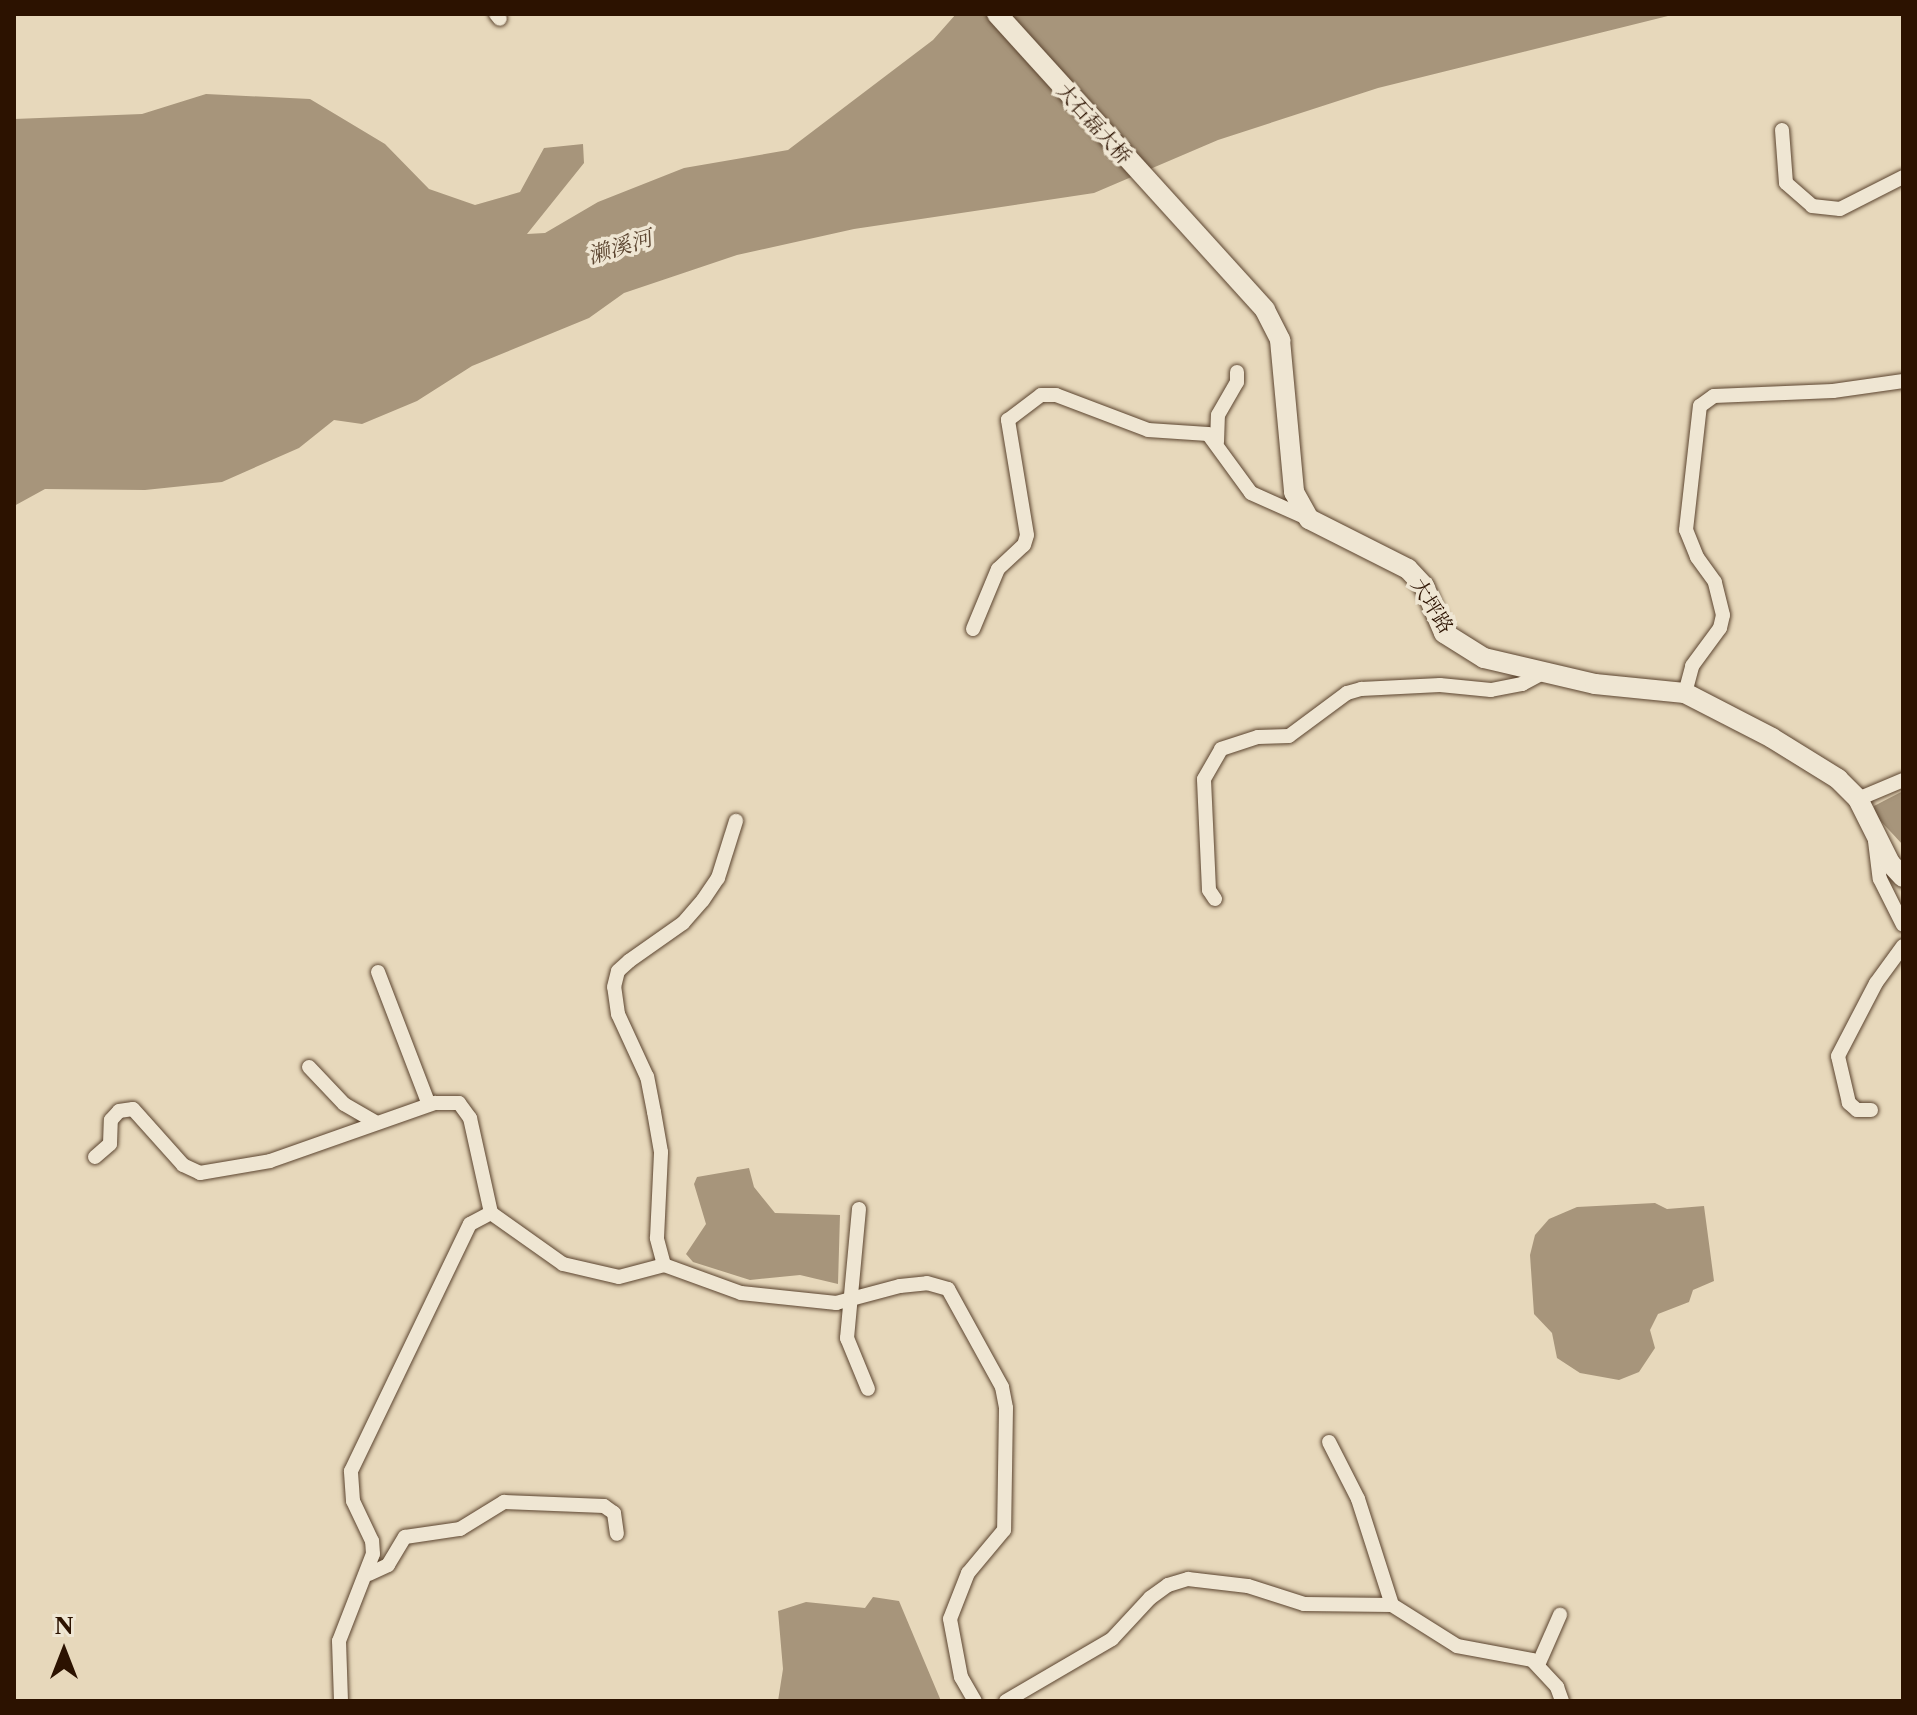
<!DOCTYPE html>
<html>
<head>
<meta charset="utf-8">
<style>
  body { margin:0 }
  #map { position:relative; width:1917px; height:1715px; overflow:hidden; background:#e7d8bb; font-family:"Libre Caslon Text","Noto Serif SC",serif }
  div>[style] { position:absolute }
  .water>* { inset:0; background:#a7957b }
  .roads { filter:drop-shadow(0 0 2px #5b442f) drop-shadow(0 0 2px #5b442f) }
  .street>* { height:14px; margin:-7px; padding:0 7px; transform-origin:7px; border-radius:7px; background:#efe6d3 }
  .secondary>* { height:20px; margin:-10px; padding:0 10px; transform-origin:10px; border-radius:10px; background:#efe6d3 }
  span { translate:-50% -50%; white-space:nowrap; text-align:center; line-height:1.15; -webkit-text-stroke:7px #efe6d3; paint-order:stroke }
  .street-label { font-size:20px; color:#2c1200 }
  .water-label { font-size:22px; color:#5d4631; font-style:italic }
  .frame { position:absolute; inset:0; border:16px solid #2c1200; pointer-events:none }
  .north { position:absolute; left:24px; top:1611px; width:80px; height:80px; -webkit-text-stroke:6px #efe6d3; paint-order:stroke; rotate:0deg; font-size:22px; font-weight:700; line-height:32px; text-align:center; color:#2c1200 }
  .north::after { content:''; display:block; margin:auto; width:28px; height:36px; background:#2c1200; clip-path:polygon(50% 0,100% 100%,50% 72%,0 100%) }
</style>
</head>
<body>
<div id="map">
  <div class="water">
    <div style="clip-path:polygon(956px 14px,1676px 14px,1378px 88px,1218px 140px,1094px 193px,854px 229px,737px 255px,624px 293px,589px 318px,472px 366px,417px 401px,362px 424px,334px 420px,299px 448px,222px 482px,145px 490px,45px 489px,14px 506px,14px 119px,142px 114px,206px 94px,310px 99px,385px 144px,429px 189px,475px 205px,520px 192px,544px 148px,583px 144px,584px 163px,527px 234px,545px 233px,598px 202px,684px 168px,788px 150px,933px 40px)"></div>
    <div style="clip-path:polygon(1903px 791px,1903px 845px,1875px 815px,1874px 806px)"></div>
    <div style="clip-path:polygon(749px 1168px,754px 1187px,775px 1213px,840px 1215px,838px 1284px,800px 1275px,750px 1280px,693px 1262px,686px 1254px,706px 1224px,694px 1184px,697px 1177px)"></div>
    <div style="clip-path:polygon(1655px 1203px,1667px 1209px,1704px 1206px,1714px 1281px,1693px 1290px,1689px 1302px,1658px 1314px,1650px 1330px,1655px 1348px,1639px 1372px,1619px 1380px,1580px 1373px,1557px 1358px,1552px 1333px,1534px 1314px,1530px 1255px,1535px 1235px,1549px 1219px,1577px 1207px)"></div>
    <div style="clip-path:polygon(873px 1597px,899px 1601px,941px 1701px,778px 1701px,783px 1669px,778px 1611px,806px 1602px,865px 1608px)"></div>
  </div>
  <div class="roads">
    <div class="street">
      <div style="left:496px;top:14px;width:6px;rotate:51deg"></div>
      <div style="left:1782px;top:130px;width:53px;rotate:85.7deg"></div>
      <div style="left:1786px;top:183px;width:35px;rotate:41deg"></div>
      <div style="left:1812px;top:206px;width:28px;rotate:6deg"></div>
      <div style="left:1840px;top:209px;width:71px;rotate:-26.9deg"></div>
      <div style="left:1217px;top:442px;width:27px;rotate:-88deg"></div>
      <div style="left:1218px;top:415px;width:38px;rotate:-60deg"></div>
      <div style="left:1237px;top:382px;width:10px;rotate:-90deg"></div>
      <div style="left:973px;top:629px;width:65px;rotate:-67.4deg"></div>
      <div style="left:998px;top:569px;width:35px;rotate:-43deg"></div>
      <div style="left:1024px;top:545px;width:10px;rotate:-73deg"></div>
      <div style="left:1027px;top:535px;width:117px;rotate:-99.4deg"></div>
      <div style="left:1008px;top:420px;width:41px;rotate:-37.1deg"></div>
      <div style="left:1041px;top:395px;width:15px"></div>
      <div style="left:1056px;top:395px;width:98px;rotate:20.8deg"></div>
      <div style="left:1148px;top:430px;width:60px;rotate:3.8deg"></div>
      <div style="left:1208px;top:434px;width:73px;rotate:53.9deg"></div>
      <div style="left:1251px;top:493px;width:64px;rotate:24.1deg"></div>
      <div style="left:1685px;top:693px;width:28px;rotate:-75deg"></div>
      <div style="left:1692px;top:666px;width:47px;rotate:-53.6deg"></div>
      <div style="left:1720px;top:628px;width:13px;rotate:-77deg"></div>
      <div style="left:1723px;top:615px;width:34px;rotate:-104deg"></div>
      <div style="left:1715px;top:582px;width:31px;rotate:-126deg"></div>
      <div style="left:1697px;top:557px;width:29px;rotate:-112deg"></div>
      <div style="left:1686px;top:530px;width:125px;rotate:-83.6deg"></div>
      <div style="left:1700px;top:406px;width:17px;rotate:-36deg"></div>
      <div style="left:1714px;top:396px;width:119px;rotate:-2.4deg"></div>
      <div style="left:1833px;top:391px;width:71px;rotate:-8.1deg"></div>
      <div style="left:1858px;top:799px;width:49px;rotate:-22.9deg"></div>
      <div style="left:1875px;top:841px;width:38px;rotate:83deg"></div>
      <div style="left:1880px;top:879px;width:51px;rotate:63.4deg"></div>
      <div style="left:1215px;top:899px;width:11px;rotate:-124deg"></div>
      <div style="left:1209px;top:890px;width:111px;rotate:-92.6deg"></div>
      <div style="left:1204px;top:779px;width:34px;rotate:-60deg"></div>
      <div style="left:1221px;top:749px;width:39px;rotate:-18deg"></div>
      <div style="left:1258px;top:737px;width:31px;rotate:-2deg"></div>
      <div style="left:1289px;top:736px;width:72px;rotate:-36.6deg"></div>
      <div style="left:1347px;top:693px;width:15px;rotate:-16deg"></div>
      <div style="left:1361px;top:689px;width:79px;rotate:-2.9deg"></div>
      <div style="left:1440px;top:685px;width:51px;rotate:5.6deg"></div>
      <div style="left:1491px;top:690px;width:32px;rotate:-11deg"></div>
      <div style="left:1522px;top:684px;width:27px;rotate:-28deg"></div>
      <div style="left:378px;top:972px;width:142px;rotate:69deg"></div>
      <div style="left:309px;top:1067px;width:51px;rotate:46.6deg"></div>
      <div style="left:344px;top:1104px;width:36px;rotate:30deg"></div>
      <div style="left:1871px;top:1110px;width:14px;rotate:180deg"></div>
      <div style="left:1857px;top:1110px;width:11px;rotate:-139deg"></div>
      <div style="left:1849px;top:1103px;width:48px;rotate:-103.2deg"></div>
      <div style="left:1838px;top:1056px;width:82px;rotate:-62.5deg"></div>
      <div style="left:1876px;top:983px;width:46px;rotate:-53.9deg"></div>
      <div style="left:95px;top:1157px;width:20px;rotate:-41deg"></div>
      <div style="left:110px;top:1144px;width:24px;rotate:-88deg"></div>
      <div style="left:111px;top:1120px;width:12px;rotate:-48deg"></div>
      <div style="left:119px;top:1111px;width:14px;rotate:-8deg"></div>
      <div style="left:133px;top:1109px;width:75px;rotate:48.2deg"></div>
      <div style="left:183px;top:1165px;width:19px;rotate:25deg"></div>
      <div style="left:200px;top:1173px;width:71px;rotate:-9.7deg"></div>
      <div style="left:270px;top:1161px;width:175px;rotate:-19.4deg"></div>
      <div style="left:435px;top:1103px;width:24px"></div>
      <div style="left:459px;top:1103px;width:19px;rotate:54deg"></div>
      <div style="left:470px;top:1118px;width:97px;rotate:77.5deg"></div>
      <div style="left:491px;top:1213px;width:88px;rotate:35.3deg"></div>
      <div style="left:563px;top:1264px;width:57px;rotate:13.1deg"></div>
      <div style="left:619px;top:1277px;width:47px;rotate:-14.9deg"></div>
      <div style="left:664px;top:1265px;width:82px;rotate:20deg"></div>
      <div style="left:741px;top:1293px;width:96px;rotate:6deg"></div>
      <div style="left:836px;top:1303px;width:66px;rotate:-14.9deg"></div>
      <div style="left:900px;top:1286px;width:27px;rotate:-6deg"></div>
      <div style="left:927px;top:1283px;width:22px;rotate:16deg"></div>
      <div style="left:948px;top:1289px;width:112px;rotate:61.1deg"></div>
      <div style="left:1002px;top:1387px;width:21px;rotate:79deg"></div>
      <div style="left:1006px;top:1408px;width:122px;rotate:90.9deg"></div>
      <div style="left:1004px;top:1530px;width:56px;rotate:129.9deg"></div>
      <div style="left:968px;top:1573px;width:49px;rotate:111.4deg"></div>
      <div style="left:950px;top:1619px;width:59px;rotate:79.3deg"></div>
      <div style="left:961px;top:1677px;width:28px;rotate:60deg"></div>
      <div style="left:859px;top:1209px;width:130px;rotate:95.3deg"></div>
      <div style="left:847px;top:1338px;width:55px;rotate:67.6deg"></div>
      <div style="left:664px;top:1265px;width:28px;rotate:-105deg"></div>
      <div style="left:657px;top:1238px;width:86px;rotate:-87.3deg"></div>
      <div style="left:661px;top:1152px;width:41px;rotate:-99.9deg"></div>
      <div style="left:654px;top:1112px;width:36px;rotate:-101deg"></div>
      <div style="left:647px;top:1077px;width:69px;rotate:-114.7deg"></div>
      <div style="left:618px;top:1014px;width:27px;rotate:-98deg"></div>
      <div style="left:614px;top:987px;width:16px;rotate:-76deg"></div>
      <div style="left:618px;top:971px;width:15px;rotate:-42deg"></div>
      <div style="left:629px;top:961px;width:66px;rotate:-35.1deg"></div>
      <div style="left:683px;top:923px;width:30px;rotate:-49deg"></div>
      <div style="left:703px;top:900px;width:27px;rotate:-56deg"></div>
      <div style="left:718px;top:878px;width:60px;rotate:-72.5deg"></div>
      <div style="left:1329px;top:1442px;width:64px;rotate:63deg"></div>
      <div style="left:1358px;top:1499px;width:111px;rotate:72.2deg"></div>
      <div style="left:369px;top:1574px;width:21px;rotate:-25deg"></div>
      <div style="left:388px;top:1565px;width:33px;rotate:-59deg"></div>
      <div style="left:405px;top:1537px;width:56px;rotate:-8.3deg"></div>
      <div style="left:460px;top:1529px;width:52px;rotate:-31.5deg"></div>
      <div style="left:504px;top:1502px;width:100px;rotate:2.3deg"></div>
      <div style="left:604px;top:1506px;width:12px;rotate:35deg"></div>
      <div style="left:614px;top:1513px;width:21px;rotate:82deg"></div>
      <div style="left:1538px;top:1665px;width:55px;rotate:-66.3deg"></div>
      <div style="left:341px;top:1701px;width:60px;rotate:-91.9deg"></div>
      <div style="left:339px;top:1641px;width:93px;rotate:-68.7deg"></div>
      <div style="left:373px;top:1554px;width:13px;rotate:-94deg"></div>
      <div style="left:372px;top:1541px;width:44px;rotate:-115.4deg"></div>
      <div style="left:353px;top:1501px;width:30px;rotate:-94deg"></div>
      <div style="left:351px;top:1471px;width:274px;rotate:-64.3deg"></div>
      <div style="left:470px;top:1224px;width:24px;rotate:-28deg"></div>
      <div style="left:1006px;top:1701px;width:123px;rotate:-30.3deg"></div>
      <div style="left:1112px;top:1639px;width:56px;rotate:-47.2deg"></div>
      <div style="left:1150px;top:1598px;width:22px;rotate:-36deg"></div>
      <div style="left:1168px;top:1585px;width:21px;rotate:-17deg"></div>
      <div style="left:1188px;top:1579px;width:60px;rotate:6.7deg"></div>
      <div style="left:1248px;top:1586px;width:59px;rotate:17.8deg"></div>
      <div style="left:1304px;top:1604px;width:88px;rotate:0.7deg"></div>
      <div style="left:1392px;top:1605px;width:77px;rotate:32.2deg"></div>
      <div style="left:1457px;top:1646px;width:76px;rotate:10.6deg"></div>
      <div style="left:1532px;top:1660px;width:37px;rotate:47deg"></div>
      <div style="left:1557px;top:1687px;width:15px;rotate:70deg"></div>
    </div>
    <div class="secondary">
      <div style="left:997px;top:14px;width:399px;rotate:47.8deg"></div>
      <div style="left:1265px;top:310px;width:34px;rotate:63deg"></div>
      <div style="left:1280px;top:340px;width:153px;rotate:84.7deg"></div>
      <div style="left:1294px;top:492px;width:31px;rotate:61deg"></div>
      <div style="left:1309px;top:519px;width:111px;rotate:26.8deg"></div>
      <div style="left:1408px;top:569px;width:23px;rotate:47deg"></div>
      <div style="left:1424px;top:586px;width:51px;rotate:66.9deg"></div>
      <div style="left:1444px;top:633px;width:47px;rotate:32deg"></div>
      <div style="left:1484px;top:658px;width:114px;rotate:13.2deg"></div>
      <div style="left:1595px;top:684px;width:90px;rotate:5.7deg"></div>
      <div style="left:1685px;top:693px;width:98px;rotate:27.3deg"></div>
      <div style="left:1772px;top:738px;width:78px;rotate:31.8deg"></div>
      <div style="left:1838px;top:779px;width:28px;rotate:45deg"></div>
      <div style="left:1858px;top:799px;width:72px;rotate:63.4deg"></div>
      <div style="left:1890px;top:863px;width:19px;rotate:47deg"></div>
    </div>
  </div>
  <div class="street-label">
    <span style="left:1094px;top:124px;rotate:48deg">大石磊大桥</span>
    <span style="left:1432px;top:606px;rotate:58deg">大坪路</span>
  </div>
  <div class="water-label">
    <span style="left:620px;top:247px;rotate:-17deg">濑溪河</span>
  </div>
  <div class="frame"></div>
  <div class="north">N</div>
</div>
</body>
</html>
